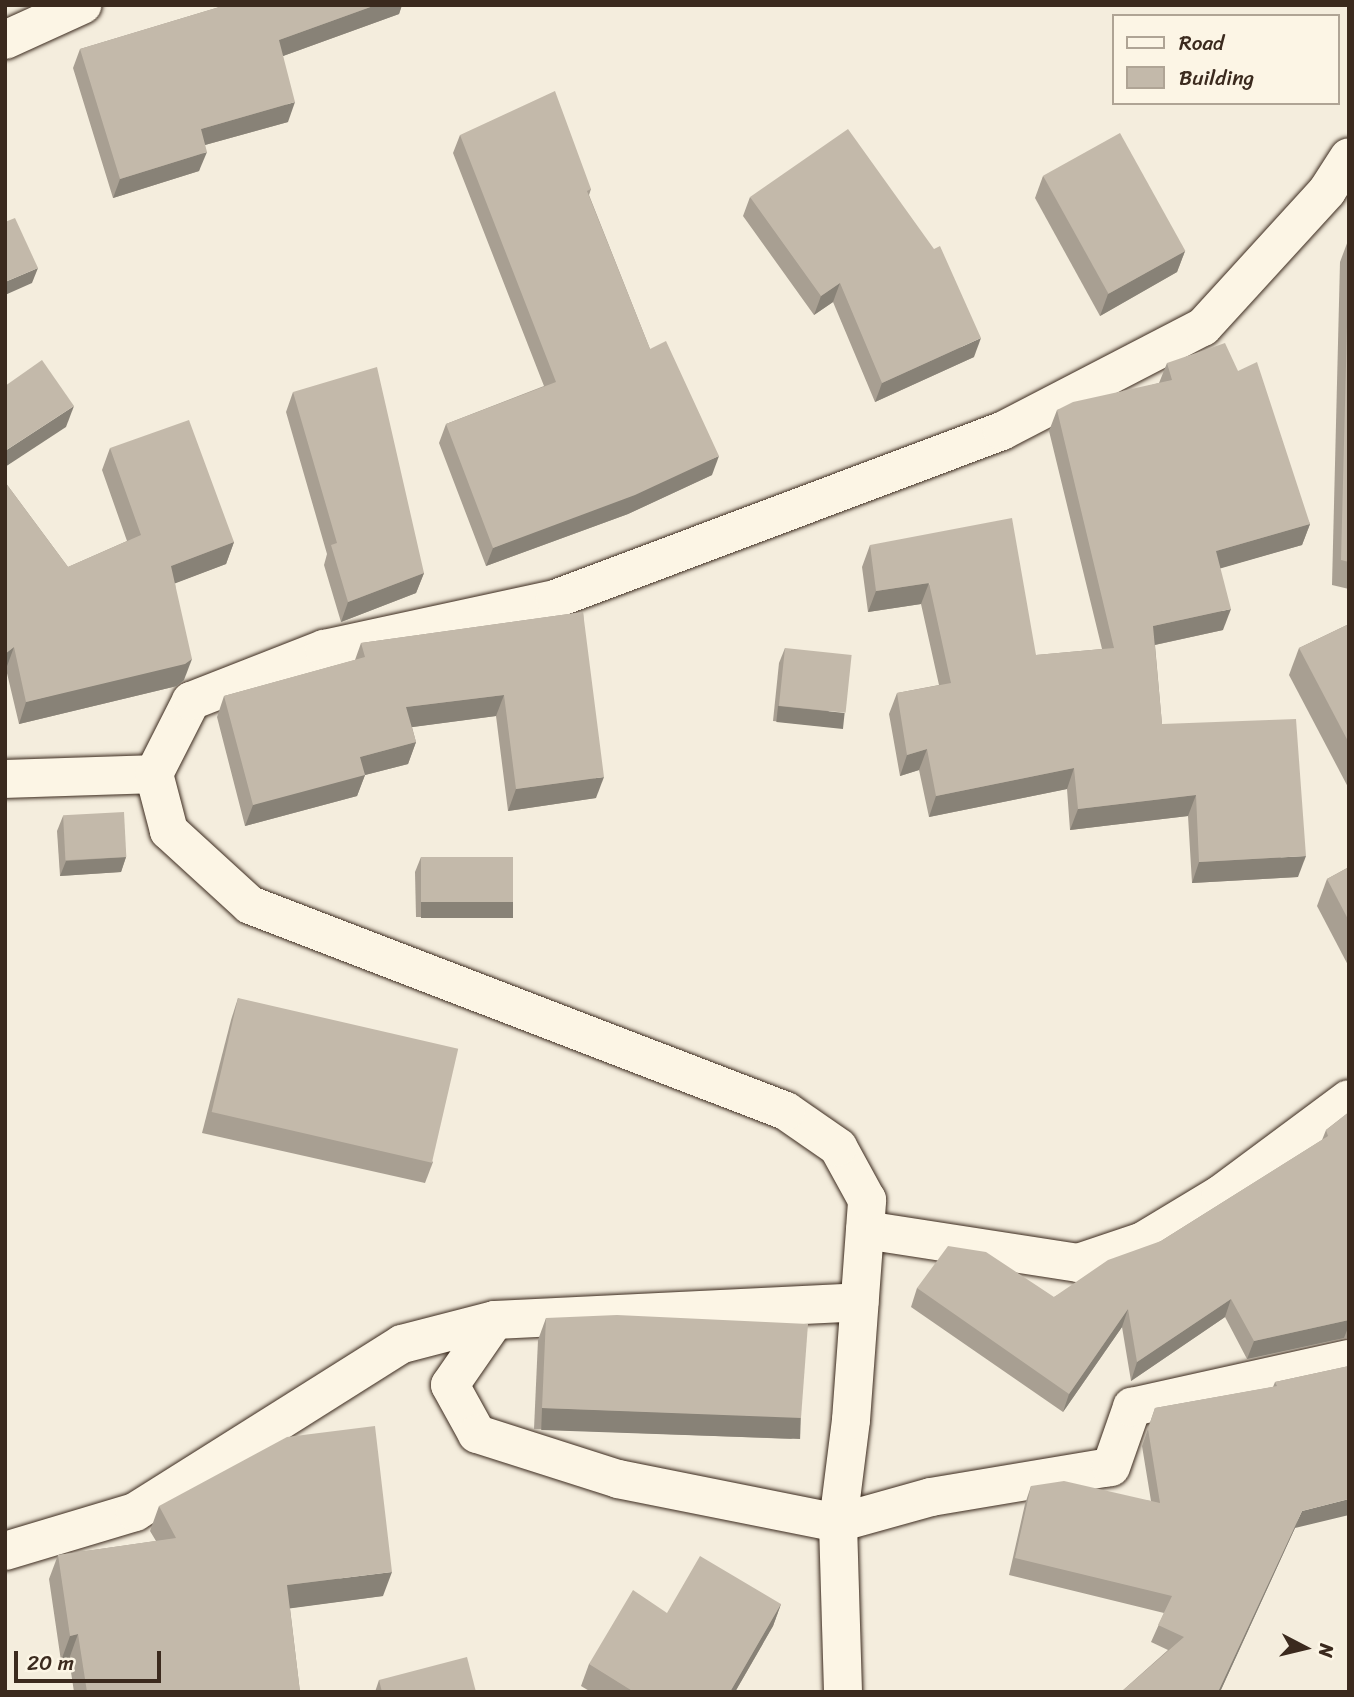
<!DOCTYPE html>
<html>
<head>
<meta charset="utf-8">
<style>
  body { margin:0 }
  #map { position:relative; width:1354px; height:1697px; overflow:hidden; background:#f4eddd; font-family:Sriracha,sans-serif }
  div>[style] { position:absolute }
  .roads { filter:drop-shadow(0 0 2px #3b2a1e) drop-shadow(0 0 2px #3b2a1e) }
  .minor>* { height:38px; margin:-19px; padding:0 19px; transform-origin:19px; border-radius:19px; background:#fcf5e5 }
  .tertiary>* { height:38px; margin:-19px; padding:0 19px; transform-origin:19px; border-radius:19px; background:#fcf5e5 }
  .wall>* { inset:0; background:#a89f92 }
  .shaded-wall>* { inset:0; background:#888277; transform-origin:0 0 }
  .building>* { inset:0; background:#c3b9aa; transform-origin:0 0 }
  span { translate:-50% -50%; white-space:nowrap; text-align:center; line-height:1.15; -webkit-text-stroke:6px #fcf5e5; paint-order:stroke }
  .frame { position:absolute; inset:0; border:7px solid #3b2a1e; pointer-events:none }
  .legend { position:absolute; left:1112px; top:14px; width:228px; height:91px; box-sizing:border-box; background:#fcf5e5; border:2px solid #afa495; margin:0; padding:9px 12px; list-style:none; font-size:21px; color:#3b2a1e }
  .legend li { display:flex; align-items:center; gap:14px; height:35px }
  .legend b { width:35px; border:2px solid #afa495 }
  .north { position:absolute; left:1270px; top:1613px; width:70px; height:70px; -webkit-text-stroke:5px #fcf5e5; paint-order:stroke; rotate:97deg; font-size:19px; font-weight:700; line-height:28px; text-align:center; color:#3b2a1e }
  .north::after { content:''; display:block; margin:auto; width:24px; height:32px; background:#3b2a1e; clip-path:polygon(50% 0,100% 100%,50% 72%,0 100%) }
  .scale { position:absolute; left:14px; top:1651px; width:147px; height:32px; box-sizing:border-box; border:4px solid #3b2a1e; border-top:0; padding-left:9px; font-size:21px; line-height:24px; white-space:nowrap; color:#3b2a1e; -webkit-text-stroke:5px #fcf5e5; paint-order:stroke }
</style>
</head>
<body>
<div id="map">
  <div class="roads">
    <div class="minor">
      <div style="left:5px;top:40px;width:85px;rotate:-24.4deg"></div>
      <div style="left:5px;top:779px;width:149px;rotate:-1.9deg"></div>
      <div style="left:865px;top:1230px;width:216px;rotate:8.8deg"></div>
      <div style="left:1078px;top:1263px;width:69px;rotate:-18.7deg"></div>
      <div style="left:1143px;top:1241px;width:91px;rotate:-31.1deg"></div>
      <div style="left:1221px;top:1194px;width:159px;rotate:-36.6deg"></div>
      <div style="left:495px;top:1320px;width:79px;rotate:124.7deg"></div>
      <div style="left:450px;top:1385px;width:56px;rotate:61.1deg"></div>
      <div style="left:477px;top:1434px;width:148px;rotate:17.7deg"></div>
      <div style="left:618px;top:1479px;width:224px;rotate:11.3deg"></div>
      <div style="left:838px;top:1523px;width:97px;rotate:-15.6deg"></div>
      <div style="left:931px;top:1497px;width:182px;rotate:-9.5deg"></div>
      <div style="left:1111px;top:1467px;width:64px;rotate:-70.7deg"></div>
      <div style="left:1132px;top:1407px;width:222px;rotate:-12.5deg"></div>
      <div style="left:5px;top:1551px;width:136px;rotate:-16.7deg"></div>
      <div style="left:135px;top:1512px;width:315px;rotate:-32.2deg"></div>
      <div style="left:402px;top:1344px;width:96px;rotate:-14.5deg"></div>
      <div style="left:495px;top:1320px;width:365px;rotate:-2.8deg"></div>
    </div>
    <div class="tertiary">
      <div style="left:843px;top:1692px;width:169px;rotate:-91.7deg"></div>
      <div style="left:838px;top:1523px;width:104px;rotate:-82.8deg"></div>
      <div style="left:851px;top:1420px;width:221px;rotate:-85.8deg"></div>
      <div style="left:867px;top:1200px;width:60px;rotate:-118.7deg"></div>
      <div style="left:838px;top:1147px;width:63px;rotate:-145.3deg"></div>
      <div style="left:786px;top:1111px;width:574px;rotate:-158.98deg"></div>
      <div style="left:250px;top:905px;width:110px;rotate:-137.6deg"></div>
      <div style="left:169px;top:831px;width:59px;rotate:-104.7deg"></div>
      <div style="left:154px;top:774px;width:82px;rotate:-63.1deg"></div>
      <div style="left:191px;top:701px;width:143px;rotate:-21.4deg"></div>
      <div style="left:324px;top:649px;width:236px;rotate:-12.2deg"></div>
      <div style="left:555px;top:599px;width:478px;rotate:-20.6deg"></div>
      <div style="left:1002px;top:431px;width:226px;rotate:-27.4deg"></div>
      <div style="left:1203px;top:327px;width:184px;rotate:-47.6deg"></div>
      <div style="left:1327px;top:191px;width:40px;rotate:-57.1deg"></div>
    </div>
  </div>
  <div class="wall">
    <div style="clip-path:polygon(226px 5px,402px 5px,399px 14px,283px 56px,288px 122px,205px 145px,199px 171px,113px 198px,73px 68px,80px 49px)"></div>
    <div style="clip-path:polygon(460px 135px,591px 189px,589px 195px,650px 349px,712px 475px,628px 514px,486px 566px,439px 443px,446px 424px,544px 386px,453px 153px)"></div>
    <div style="clip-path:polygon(1043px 176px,1185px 251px,1177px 272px,1100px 316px,1035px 198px)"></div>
    <div style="clip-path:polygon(750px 197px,974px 357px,875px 402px,833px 302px,814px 315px,743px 216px)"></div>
    <div style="clip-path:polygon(1349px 238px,1349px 589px,1332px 585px,1340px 262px)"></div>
    <div style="clip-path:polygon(1167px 363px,1238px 371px,1310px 524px,1302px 545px,1220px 568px,1223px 630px,1155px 645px,1162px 724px,1298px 877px,1192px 883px,1188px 816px,1070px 830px,1067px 789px,929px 817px,919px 770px,900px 776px,889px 714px,897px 693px,939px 685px,921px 604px,868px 612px,862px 567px,870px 545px,1036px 655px,1102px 649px,1049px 431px,1057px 410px,1159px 383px)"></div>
    <div style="clip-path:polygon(293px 392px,424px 573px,416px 593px,341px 622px,324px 565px,327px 554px,286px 412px)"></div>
    <div style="clip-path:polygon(110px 448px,234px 542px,226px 564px,175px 583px,184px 680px,177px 686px,19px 724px,6px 669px,5px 669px,5px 482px,68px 567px,127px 541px,102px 470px)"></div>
    <div style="clip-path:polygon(583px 612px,596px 798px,508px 811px,496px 716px,412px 727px,416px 742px,408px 764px,365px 775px,357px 796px,245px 826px,217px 717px,224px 696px,355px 660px,361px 643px)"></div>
    <div style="clip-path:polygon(1349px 624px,1349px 789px,1289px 675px,1299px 648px)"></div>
    <div style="clip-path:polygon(785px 648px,840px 728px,773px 721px,779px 663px)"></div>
    <div style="clip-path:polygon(63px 816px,126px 857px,121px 872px,60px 876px,57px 831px)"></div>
    <div style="clip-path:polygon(421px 857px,513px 902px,507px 917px,416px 917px,415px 872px)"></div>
    <div style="clip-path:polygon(1349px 867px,1349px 967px,1317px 906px,1327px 879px)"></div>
    <div style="clip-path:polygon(238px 998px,433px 1162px,425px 1183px,202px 1133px,231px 1020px)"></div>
    <div style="clip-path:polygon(1349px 1112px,1349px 1339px,1344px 1338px,1247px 1359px,1225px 1317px,1131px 1381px,1122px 1327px,1063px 1412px,911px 1307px,917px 1288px,1054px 1297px,1161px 1241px,1322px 1140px,1326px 1130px)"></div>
    <div style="clip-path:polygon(546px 1318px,793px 1439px,534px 1429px,538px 1340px)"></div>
    <div style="clip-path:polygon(1349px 1366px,1295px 1528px,1220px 1692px,1121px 1692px,1168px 1650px,1151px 1642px,1164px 1613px,1009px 1575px,1025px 1504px,1031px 1486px,1151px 1501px,1142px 1446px,1155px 1408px,1273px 1387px,1275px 1382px)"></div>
    <div style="clip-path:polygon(159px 1506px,383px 1596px,290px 1608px,300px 1692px,74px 1692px,69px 1659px,61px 1661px,49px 1579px,58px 1555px,156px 1541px,150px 1531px)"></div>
    <div style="clip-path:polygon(781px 1604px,773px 1626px,735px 1692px,591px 1692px,581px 1686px,589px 1664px,667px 1613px)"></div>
    <div style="clip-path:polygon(379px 1680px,476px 1692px,375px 1692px)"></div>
  </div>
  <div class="shaded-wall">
    <div style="clip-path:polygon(376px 5px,402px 5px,399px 14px,272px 60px,279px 40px)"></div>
    <div style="clip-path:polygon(295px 102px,288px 122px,194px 148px,201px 129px)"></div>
    <div style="clip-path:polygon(207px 152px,199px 171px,113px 198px,120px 179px)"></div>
    <div style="clip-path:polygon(1185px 251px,1177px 272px,1100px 316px,1108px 294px)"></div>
    <div style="clip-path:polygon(38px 268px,32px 283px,5px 295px,5px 282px)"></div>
    <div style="clip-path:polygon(840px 283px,833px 302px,814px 315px,821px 296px)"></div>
    <div style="clip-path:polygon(981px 338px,974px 357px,875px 402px,882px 383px)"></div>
    <div style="clip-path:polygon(74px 406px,66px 427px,5px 467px,5px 451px)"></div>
    <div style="clip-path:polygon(719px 456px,712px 475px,628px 514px,486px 566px,493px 548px)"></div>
    <div style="clip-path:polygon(1310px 524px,1302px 545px,1208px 572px,1216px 551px)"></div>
    <div style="clip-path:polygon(234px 542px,226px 564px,163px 588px,171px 566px)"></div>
    <div style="clip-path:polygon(424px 573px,416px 593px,341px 622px,348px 602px)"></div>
    <div style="clip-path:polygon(929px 583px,921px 604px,868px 612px,876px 591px)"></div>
    <div style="clip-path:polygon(1231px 609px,1223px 630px,1145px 647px,1153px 626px)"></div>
    <div style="clip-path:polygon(14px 647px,6px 669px,5px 669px,5px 654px)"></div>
    <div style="clip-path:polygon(192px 659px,184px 680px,177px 686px,19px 724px,26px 702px)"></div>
    <div style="clip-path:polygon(504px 695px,496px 716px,398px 729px,406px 707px)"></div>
    <div style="left:778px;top:706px;width:67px;height:16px;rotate:6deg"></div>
    <div style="clip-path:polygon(416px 742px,408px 764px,365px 775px,357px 796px,245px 826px,253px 805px,360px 757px)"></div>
    <div style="clip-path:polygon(927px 749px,919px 770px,900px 776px,907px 755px)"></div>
    <div style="clip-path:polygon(1074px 768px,1067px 789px,929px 817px,936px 796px)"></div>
    <div style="clip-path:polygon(604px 777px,596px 798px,508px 811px,516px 789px)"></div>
    <div style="clip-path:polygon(1196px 795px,1188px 816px,1070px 830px,1078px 809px)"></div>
    <div style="clip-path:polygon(1306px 856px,1298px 877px,1192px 883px,1199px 862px)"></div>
    <div style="clip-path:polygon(126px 857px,121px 872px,60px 876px,66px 861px)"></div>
    <div style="left:421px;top:902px;width:92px;height:16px"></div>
    <div style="clip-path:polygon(1231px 1299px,1225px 1317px,1131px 1381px,1137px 1362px)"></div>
    <div style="clip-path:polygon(1128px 1309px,1122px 1327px,1063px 1412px,1069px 1394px)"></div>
    <div style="clip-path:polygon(1349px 1320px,1349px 1325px,1344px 1338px,1247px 1359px,1254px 1341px)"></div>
    <div style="left:542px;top:1408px;width:259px;height:22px;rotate:2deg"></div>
    <div style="clip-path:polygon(1349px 1499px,1349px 1515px,1295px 1528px,1220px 1692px,1218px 1692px,1302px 1511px)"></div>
    <div style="clip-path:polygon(392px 1572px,383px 1596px,278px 1610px,287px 1585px)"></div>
    <div style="clip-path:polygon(781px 1604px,773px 1626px,735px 1692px,730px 1692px)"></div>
    <div style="clip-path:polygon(78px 1634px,69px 1659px,61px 1661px,70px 1636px)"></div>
  </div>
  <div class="building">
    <div style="clip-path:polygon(226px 5px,376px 5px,279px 40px,295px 102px,201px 129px,207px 152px,120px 179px,80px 49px)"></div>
    <div style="clip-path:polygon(555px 91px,591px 189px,587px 191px,650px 349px,666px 341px,719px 456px,635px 495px,493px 548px,446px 424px,556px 382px,460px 135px)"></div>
    <div style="clip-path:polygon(848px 129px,934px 249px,940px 246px,981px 338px,882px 383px,840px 283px,821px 296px,750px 197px)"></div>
    <div style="left:1120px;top:133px;width:135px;height:88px;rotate:61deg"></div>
    <div style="clip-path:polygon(15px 218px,38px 268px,5px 282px,5px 222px)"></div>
    <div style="clip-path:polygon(1349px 248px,1349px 562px,1341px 560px)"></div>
    <div style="clip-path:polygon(1225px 343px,1238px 371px,1257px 362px,1310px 524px,1216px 551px,1231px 609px,1153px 626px,1162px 724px,1296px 719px,1306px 856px,1199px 862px,1196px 795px,1078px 809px,1074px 768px,936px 796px,927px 749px,907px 755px,897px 693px,951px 683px,929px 583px,876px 591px,870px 545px,1012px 518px,1036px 655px,1114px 648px,1057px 410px,1073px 402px,1172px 380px,1167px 363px)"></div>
    <div style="clip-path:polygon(42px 360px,74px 406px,5px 451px,5px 386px)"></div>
    <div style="clip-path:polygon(377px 367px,424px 573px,348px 602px,331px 545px,337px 543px,293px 392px)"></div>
    <div style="clip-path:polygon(189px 420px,234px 542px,171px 566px,192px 659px,185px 664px,26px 702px,14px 647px,5px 654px,5px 482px,68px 567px,141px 535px,110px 448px)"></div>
    <div style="clip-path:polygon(583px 612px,604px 777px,516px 789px,504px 695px,406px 707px,416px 742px,360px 757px,365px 775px,253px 805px,224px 696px,365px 657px,361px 643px)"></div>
    <div style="clip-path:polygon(1349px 624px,1349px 743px,1299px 648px)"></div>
    <div style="left:785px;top:648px;width:67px;height:58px;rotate:6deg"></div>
    <div style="left:124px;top:812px;width:45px;height:61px;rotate:87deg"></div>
    <div style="left:421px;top:857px;width:92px;height:45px"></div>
    <div style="clip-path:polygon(1349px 867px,1349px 921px,1327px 879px)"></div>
    <div style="left:238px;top:998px;width:226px;height:117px;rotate:13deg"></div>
    <div style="clip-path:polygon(1349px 1112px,1349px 1320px,1254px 1341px,1231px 1299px,1137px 1362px,1128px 1309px,1069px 1394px,917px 1288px,948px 1246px,986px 1252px,1054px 1297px,1108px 1260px,1161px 1241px,1328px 1136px,1326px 1130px)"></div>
    <div style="clip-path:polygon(617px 1315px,808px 1324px,801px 1418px,542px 1408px,546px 1318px)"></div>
    <div style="clip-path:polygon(1349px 1366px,1349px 1499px,1302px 1511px,1218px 1692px,1121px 1692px,1184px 1637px,1158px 1625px,1172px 1596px,1015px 1558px,1031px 1486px,1064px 1481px,1160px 1503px,1148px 1429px,1155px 1408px,1277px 1386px,1275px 1382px)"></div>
    <div style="clip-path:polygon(375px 1426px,392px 1572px,287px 1585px,300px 1692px,87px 1692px,78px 1634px,70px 1636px,58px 1555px,176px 1538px,159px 1506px,287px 1437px)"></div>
    <div style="clip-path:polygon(700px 1556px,781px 1604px,730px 1692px,634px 1692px,589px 1664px,633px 1590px,667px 1613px)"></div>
    <div style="clip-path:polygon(467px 1657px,476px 1692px,382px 1692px,379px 1680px)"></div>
  </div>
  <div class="frame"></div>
  <ul class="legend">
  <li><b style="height:9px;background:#fcf5e5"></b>Road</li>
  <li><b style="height:19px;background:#c3b9aa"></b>Building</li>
  </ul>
  <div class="north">N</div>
  <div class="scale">20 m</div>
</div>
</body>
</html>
